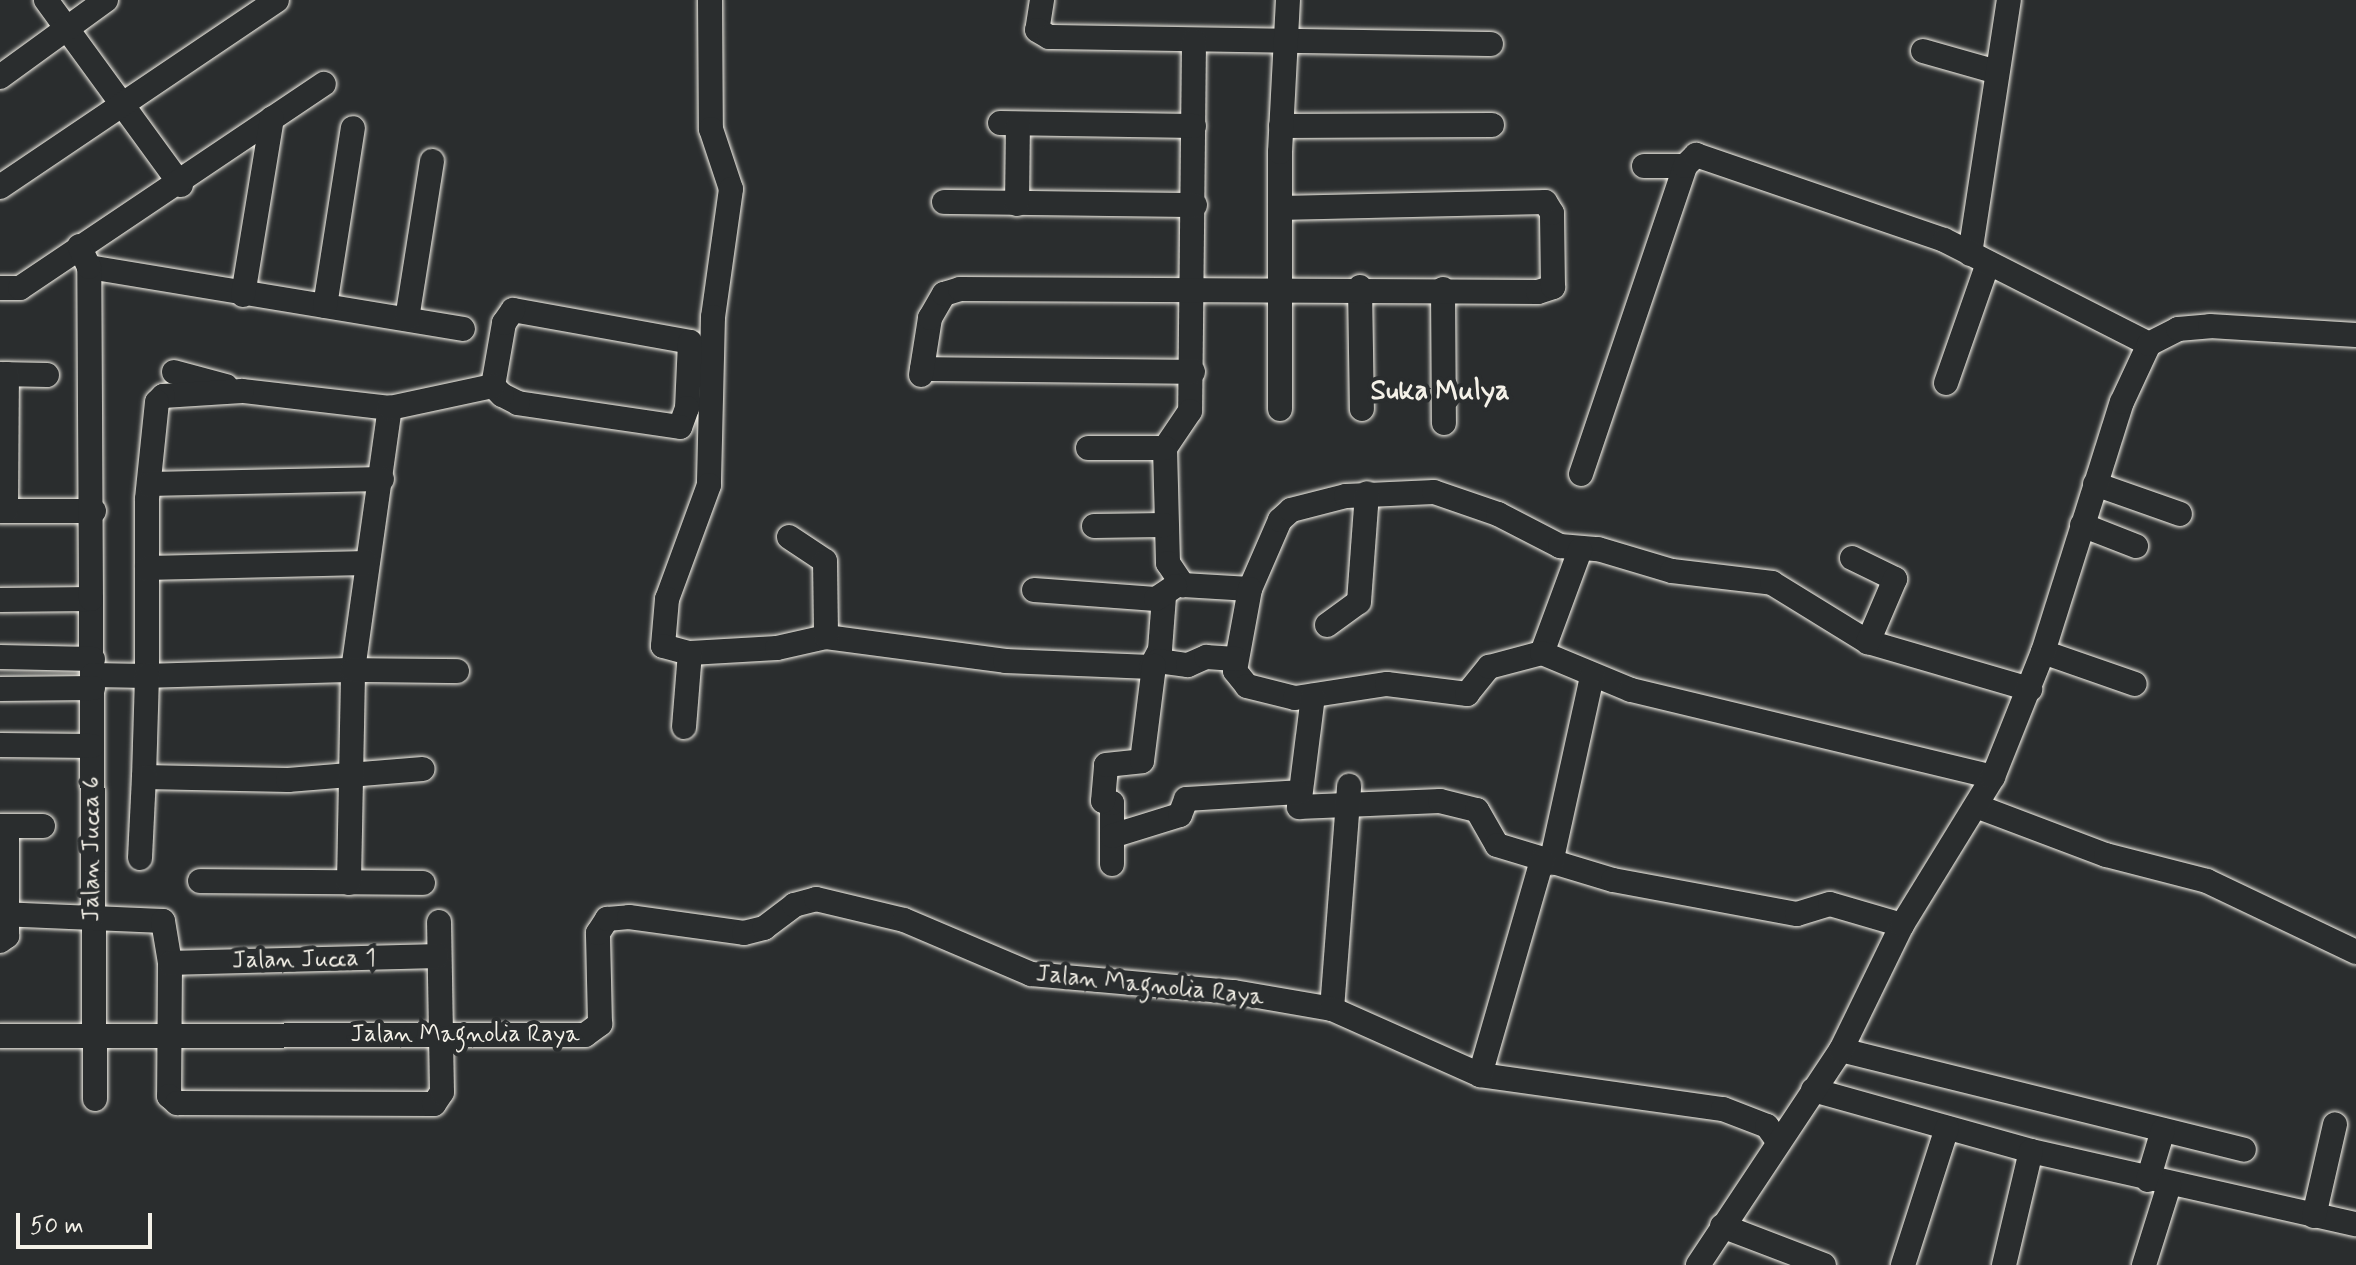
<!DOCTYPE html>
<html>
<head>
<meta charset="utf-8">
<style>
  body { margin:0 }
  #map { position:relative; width:2356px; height:1265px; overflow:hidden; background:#2a2d2e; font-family:Mynerve,sans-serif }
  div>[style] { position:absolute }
  .roads { filter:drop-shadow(0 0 2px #f4f1e8) drop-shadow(0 0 2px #f4f1e8) }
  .minor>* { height:24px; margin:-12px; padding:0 12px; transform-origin:12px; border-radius:12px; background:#2a2d2e }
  span { translate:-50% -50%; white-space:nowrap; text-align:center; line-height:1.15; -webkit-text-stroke:8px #2a2d2e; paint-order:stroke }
  .street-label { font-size:24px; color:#f4f1e8 }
  .quarter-label { font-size:28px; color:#f4f1e8; font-weight:700 }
  .scale { position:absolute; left:16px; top:1213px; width:136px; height:36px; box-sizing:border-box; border:4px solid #f4f1e8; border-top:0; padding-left:10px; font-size:24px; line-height:28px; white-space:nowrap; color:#f4f1e8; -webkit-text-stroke:6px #2a2d2e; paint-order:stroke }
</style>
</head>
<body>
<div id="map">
  <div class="roads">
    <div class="minor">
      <div style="left:46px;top:0;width:229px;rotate:53.9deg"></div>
      <div style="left:710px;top:0;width:129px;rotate:89.6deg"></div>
      <div style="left:711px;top:129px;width:63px;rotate:71.6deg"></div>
      <div style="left:731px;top:189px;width:129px;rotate:98deg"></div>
      <div style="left:713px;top:317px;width:168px;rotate:91.4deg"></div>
      <div style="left:709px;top:485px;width:121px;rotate:110.2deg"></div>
      <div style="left:667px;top:599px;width:47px;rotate:94.9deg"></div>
      <div style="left:663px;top:646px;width:28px;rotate:15deg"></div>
      <div style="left:690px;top:653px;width:87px;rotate:-3.3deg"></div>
      <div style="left:777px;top:648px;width:50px;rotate:-12.7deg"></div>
      <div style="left:826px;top:637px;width:181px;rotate:7.6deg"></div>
      <div style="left:1005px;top:661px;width:146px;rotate:2.4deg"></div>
      <div style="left:1151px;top:667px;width:19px;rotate:-62deg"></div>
      <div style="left:1160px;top:650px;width:53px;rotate:-85.7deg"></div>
      <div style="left:1042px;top:0;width:30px;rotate:99deg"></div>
      <div style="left:1037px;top:30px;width:14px;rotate:30deg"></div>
      <div style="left:1049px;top:37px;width:442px;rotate:0.9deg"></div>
      <div style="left:1194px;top:41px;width:370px;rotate:90.6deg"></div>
      <div style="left:1190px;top:411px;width:45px;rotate:124deg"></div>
      <div style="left:1165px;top:448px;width:115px;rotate:88.5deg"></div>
      <div style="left:1168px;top:563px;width:27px;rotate:56deg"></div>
      <div style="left:1183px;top:585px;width:67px;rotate:3.4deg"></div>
      <div style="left:1250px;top:589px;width:75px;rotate:-66.5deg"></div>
      <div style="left:1280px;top:520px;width:15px;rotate:-42deg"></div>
      <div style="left:1291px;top:510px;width:57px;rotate:-14.3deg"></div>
      <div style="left:1346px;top:496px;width:88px;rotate:-2.6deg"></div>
      <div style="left:1434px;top:492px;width:68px;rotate:19deg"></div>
      <div style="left:1498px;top:514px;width:70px;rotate:27.3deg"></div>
      <div style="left:1560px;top:546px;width:38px;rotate:5deg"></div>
      <div style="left:1598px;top:549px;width:77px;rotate:16.6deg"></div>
      <div style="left:1672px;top:571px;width:101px;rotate:6.8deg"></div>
      <div style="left:1772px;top:583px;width:113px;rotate:31.6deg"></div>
      <div style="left:1868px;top:642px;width:169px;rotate:16.2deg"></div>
      <div style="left:1923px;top:51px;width:77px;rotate:15.8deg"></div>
      <div style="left:0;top:77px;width:131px;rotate:-36deg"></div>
      <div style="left:1000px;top:123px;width:194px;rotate:0.9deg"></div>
      <div style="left:1281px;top:126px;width:211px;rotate:-0.3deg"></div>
      <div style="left:1644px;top:166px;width:41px"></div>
      <div style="left:0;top:187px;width:334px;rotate:-34deg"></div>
      <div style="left:944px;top:202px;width:251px;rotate:0.7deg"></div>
      <div style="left:1017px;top:204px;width:80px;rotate:-89.3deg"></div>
      <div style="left:1970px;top:254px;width:257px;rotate:-81.3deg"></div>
      <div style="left:89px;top:267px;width:379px;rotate:9.4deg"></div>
      <div style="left:1360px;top:287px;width:122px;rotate:89.1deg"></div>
      <div style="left:0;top:288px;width:20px"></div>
      <div style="left:20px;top:288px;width:366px;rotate:-33.9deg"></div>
      <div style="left:1443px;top:289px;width:134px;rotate:89.6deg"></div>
      <div style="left:243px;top:295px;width:179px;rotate:-80.7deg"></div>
      <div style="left:325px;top:306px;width:180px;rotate:-81.1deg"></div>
      <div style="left:513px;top:310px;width:180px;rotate:10.2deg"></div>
      <div style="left:690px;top:342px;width:66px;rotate:92.6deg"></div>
      <div style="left:687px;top:408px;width:20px;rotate:110deg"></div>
      <div style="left:680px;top:427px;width:164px;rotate:-171.6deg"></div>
      <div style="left:518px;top:403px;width:18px;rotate:-153deg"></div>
      <div style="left:502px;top:395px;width:13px;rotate:-135deg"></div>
      <div style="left:493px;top:386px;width:64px;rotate:-80.1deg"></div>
      <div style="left:504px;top:323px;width:16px;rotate:-55deg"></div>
      <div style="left:407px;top:319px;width:160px;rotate:-81deg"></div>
      <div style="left:922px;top:369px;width:271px;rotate:0.6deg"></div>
      <div style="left:174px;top:372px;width:54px;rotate:15.1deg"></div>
      <div style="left:0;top:374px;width:47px;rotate:1.2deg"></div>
      <div style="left:921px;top:375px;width:58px;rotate:-81deg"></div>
      <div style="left:930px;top:318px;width:28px;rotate:-60deg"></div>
      <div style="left:944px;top:294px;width:17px;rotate:-17deg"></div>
      <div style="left:960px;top:289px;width:578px;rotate:0.3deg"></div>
      <div style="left:1538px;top:292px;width:16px;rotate:-18deg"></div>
      <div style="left:1553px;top:287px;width:74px;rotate:-90.8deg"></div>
      <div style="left:1552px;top:213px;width:13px;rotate:-122deg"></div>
      <div style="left:1545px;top:202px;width:265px;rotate:178.7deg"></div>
      <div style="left:1946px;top:383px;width:127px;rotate:-70.7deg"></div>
      <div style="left:390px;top:408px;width:149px;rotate:-173.4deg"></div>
      <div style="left:242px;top:391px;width:79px;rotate:176.4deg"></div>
      <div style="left:163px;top:396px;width:8px;rotate:135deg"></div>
      <div style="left:157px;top:402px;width:98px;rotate:95.9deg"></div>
      <div style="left:147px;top:499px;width:177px;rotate:90deg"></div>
      <div style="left:147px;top:676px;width:206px;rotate:-1.7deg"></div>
      <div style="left:353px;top:670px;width:265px;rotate:-82deg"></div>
      <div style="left:390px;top:408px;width:105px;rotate:-12.1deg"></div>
      <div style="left:1280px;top:409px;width:257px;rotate:-90deg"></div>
      <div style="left:1280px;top:152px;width:152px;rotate:-87deg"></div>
      <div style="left:1088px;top:448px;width:77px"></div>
      <div style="left:1581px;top:474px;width:325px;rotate:-71.3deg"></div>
      <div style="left:1685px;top:166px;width:16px;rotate:-45deg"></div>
      <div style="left:1696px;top:155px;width:262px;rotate:18.9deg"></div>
      <div style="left:1944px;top:240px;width:230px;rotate:26.9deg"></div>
      <div style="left:149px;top:484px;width:233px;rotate:-1.2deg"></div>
      <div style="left:2095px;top:484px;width:90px;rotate:19.4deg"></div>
      <div style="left:0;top:511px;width:94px"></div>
      <div style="left:6px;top:511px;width:137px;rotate:-89.6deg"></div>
      <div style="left:2082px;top:525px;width:58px;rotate:21.3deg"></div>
      <div style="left:1094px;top:526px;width:70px;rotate:-0.8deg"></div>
      <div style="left:789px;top:537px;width:43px;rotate:33.7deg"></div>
      <div style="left:825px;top:561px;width:76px;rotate:89.2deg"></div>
      <div style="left:1852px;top:558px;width:48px;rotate:26deg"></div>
      <div style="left:1895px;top:579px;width:69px;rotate:113.2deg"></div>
      <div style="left:147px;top:568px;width:219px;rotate:-1.3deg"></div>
      <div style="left:1250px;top:589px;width:83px;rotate:100.4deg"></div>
      <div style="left:1235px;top:671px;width:19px;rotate:51deg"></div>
      <div style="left:1247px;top:686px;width:49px;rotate:14deg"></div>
      <div style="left:1295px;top:698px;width:93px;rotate:-8.7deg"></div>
      <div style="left:1387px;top:684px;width:81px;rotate:7.1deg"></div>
      <div style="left:1467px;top:694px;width:35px;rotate:-51deg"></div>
      <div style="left:1489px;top:667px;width:55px;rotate:-14.8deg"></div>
      <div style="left:1542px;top:653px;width:110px;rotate:-69.7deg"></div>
      <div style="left:1034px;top:590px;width:122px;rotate:4.2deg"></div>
      <div style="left:1156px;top:599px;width:23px;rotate:-34deg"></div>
      <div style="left:91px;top:599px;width:500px;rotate:89.54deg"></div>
      <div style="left:0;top:600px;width:91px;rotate:-0.6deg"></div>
      <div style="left:91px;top:599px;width:332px;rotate:-90.3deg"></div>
      <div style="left:89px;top:267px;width:23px;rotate:-115deg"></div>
      <div style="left:1327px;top:625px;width:39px;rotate:-36deg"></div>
      <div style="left:1359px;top:602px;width:109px;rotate:-85.8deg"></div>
      <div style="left:2043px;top:652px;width:97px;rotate:19.2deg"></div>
      <div style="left:1542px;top:653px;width:96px;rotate:22.6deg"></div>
      <div style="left:1631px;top:690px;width:372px;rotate:13.5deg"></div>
      <div style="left:0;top:657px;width:93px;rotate:1.2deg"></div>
      <div style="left:1158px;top:661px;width:30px;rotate:8deg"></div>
      <div style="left:1188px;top:665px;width:20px;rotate:-24deg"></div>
      <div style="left:1206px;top:657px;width:30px;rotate:4deg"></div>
      <div style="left:93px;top:675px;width:54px;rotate:1.1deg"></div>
      <div style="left:147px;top:676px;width:101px;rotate:91.7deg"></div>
      <div style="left:144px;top:777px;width:144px;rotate:1.2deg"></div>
      <div style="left:288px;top:780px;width:135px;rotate:-4.7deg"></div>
      <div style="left:0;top:689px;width:93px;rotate:-0.6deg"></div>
      <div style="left:1313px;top:696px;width:112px;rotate:97.2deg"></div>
      <div style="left:1299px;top:807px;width:141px;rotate:-2.4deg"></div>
      <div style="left:1440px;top:801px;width:38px;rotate:14deg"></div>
      <div style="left:1477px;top:810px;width:40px;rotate:60.3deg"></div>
      <div style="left:1497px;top:845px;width:121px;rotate:16.8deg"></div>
      <div style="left:1613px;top:880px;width:187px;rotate:10.5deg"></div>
      <div style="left:1797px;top:914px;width:34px;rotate:-17deg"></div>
      <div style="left:1830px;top:904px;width:75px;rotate:16.3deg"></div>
      <div style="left:684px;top:727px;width:74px;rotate:-85.4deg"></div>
      <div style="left:0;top:745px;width:92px;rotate:0.6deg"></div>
      <div style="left:1976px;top:806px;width:139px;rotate:20.7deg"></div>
      <div style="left:2106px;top:855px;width:104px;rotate:14.4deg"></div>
      <div style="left:2207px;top:881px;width:165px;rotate:25.5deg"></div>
      <div style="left:0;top:826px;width:43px"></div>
      <div style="left:1112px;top:836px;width:33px;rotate:-90deg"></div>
      <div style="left:1112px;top:803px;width:9px;rotate:-167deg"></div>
      <div style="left:1103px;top:801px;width:36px;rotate:-85deg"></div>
      <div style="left:1106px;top:765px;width:36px;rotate:-6deg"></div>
      <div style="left:1142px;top:761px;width:96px;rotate:-82.8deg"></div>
      <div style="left:140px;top:858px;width:81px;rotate:-87.2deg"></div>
      <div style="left:1551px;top:863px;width:191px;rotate:-77.6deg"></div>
      <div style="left:1112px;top:864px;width:28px;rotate:-90deg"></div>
      <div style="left:1112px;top:836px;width:71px;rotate:-17.2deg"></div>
      <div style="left:1180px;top:815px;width:17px;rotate:-69deg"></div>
      <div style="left:1186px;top:799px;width:113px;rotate:-3.5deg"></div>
      <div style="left:200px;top:881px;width:223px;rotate:0.5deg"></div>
      <div style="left:349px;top:883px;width:213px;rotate:-88.9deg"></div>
      <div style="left:353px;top:670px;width:104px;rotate:0.6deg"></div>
      <div style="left:0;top:914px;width:163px;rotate:2.5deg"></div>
      <div style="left:163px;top:921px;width:43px;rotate:80.5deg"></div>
      <div style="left:170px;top:963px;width:133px;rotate:90.4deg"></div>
      <div style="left:169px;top:1096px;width:11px;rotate:41deg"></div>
      <div style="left:177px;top:1103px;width:257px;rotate:0.2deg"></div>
      <div style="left:434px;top:1104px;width:14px;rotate:-56deg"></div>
      <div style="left:442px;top:1092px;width:170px;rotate:-91deg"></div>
      <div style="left:0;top:941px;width:9px;rotate:-36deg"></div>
      <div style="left:7px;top:936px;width:110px;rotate:-90deg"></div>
      <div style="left:170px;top:963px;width:267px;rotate:-1.5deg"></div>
      <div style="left:1332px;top:1009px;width:224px;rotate:-85.6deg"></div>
      <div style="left:0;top:1036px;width:585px;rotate:-0.1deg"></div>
      <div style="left:585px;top:1035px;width:19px;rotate:-36deg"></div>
      <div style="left:600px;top:1024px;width:91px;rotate:-91.3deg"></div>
      <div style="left:598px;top:933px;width:17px;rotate:-57deg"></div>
      <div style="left:607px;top:919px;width:22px;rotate:-5deg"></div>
      <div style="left:629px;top:917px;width:116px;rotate:7.9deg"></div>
      <div style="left:744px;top:933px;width:21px;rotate:-14deg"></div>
      <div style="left:764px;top:928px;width:38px;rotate:-37deg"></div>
      <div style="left:794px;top:905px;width:23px;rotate:-15deg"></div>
      <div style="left:816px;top:899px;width:90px;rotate:13.4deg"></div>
      <div style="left:904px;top:920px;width:138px;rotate:23deg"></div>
      <div style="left:1031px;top:974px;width:204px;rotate:5.1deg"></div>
      <div style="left:1234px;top:992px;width:99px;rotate:9.8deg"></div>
      <div style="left:1332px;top:1009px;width:162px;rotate:24deg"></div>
      <div style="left:1480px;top:1075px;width:245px;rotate:8deg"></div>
      <div style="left:1723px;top:1109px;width:47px;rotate:21.1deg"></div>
      <div style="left:1767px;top:1126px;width:19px;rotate:54deg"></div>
      <div style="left:1841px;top:1050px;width:415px;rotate:13.9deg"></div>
      <div style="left:1480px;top:1075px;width:224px;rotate:-73.9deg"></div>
      <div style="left:1813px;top:1090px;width:226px;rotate:15.6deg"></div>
      <div style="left:2031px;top:1151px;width:333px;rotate:12.7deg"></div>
      <div style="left:2148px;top:1180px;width:52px;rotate:-73.3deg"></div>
      <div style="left:2314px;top:1216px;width:94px;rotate:-77.1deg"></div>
      <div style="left:1722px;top:1226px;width:109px;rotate:20.9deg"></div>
      <div style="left:1698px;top:1265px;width:258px;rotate:-56.4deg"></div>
      <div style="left:1841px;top:1050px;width:139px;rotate:-64deg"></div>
      <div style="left:1902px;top:925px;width:174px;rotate:-58.4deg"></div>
      <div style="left:1993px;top:777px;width:135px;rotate:-68.2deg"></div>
      <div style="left:2043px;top:652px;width:262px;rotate:-72.5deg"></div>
      <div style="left:2122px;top:402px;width:64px;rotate:-65deg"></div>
      <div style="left:2149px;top:344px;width:33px;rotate:-27deg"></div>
      <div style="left:2178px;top:329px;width:32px;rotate:-5deg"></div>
      <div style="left:2210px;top:326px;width:146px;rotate:3.5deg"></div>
      <div style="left:1903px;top:1265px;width:144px;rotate:-72.2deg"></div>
      <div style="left:2004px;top:1265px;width:117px;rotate:-76.7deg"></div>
      <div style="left:2144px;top:1265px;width:84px;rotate:-72.6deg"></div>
    </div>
  </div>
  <div class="street-label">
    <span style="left:92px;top:849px;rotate:-90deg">Jalan Jucca 6</span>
    <span style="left:304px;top:960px;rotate:-1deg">Jalan Jucca 1</span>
    <span style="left:1150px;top:986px;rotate:6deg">Jalan Magnolia Raya</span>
    <span style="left:465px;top:1035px">Jalan Magnolia Raya</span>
  </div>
  <div class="quarter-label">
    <span style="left:1440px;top:392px">Suka Mulya</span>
  </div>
  <div class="scale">50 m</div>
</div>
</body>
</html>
